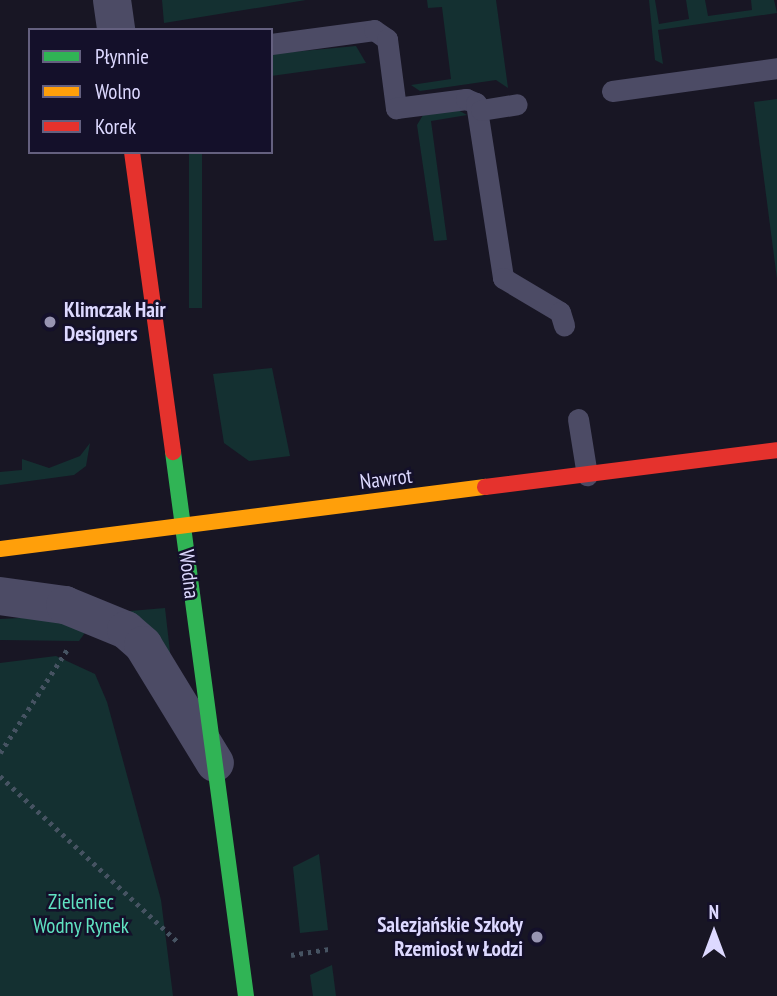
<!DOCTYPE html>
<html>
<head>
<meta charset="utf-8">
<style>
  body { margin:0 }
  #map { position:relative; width:777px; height:996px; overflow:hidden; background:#181624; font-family:"PT Sans Narrow",sans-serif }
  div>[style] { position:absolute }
  .green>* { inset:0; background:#143031; transform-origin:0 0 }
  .path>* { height:4.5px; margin-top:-2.25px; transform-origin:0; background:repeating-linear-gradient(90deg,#465362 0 3.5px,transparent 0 8.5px) }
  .lane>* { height:21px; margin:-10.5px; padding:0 10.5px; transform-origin:10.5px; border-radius:10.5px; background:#4c4b65 }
  .street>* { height:38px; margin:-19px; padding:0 19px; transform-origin:19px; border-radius:19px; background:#4c4b65 }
  .fast>* { height:16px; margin:-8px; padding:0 8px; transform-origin:8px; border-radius:8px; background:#30b455 }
  .slow>* { height:16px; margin:-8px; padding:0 8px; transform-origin:8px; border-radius:8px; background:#ff9f0a }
  .jam>* { height:16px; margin:-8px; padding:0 8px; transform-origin:8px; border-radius:8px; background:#e5322d }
  .dots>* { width:19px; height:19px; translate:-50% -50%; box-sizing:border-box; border:4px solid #14102a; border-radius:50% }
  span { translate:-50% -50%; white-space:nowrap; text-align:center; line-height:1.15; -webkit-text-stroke:5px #14102a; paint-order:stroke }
  .poi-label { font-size:21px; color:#ddd9ff; font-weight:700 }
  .left { translate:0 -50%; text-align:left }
  .right { translate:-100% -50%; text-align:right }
  .street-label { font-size:21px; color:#ddd9ff }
  .park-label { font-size:21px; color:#60e3c2 }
  .legend { position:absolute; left:28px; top:28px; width:245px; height:126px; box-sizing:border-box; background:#14102a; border:2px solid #64607f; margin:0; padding:9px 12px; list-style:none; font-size:21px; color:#ddd9ff }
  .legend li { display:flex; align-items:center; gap:14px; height:35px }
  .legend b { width:35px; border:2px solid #64607f }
  .north { position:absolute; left:679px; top:898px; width:70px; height:70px; -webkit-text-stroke:5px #14102a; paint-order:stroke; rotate:0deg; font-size:19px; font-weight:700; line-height:28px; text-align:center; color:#ddd9ff }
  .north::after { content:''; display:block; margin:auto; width:24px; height:32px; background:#ddd9ff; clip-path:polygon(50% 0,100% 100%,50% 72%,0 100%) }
</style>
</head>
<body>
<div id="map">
  <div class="green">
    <div style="clip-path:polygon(162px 0,306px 0,164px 23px)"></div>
    <div style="clip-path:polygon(427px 0,496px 0,508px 88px,496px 80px,420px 91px,411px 85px,451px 79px,442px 7px,428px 8px)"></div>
    <div style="clip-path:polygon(649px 0,655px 0,659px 24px,689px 19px,686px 0,705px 0,708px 16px,752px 10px,751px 0,774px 0,777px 13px,658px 30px,663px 64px,655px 60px)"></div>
    <div style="clip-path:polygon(356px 46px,366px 63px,271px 76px,271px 54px)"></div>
    <div style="clip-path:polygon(777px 99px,777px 279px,754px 102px)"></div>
    <div style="clip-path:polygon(458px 110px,467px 115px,431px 121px,447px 240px,434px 241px,417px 125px,423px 115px)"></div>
    <div style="left:189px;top:152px;width:13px;height:156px"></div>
    <div style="clip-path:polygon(272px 368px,290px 456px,249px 461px,224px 443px,213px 374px)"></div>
    <div style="clip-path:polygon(90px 443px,86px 466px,74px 475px,0 485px,0 472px,22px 470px,22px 459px,49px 468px,80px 456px)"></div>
    <div style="clip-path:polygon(165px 608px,171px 661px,130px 611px)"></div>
    <div style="clip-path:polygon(39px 617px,90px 626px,79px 641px,0 640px,0 619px)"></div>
    <div style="clip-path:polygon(56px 656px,95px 674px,107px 702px,161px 900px,173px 996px,0 996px,0 663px)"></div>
    <div style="clip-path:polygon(319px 854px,328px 930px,300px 933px,293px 867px)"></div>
    <div style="clip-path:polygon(332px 965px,336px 996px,313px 996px,310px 975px)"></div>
  </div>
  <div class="path">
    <div style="left:0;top:753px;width:123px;rotate:-57deg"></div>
    <div style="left:0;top:776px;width:242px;rotate:43deg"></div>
    <div style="left:291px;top:955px;width:39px;rotate:-9deg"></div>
  </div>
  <div class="lane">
    <div style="left:271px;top:44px;width:104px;rotate:-7.7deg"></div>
    <div style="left:374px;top:30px;width:16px;rotate:35deg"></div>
    <div style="left:387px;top:39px;width:70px;rotate:82.6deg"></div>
    <div style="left:396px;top:108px;width:71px;rotate:-7.3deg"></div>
    <div style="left:466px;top:99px;width:11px;rotate:22deg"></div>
    <div style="left:476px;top:103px;width:177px;rotate:81.2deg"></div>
    <div style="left:503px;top:278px;width:66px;rotate:30.8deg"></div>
    <div style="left:560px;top:312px;width:14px;rotate:73deg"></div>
    <div style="left:612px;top:91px;width:167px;rotate:-7.9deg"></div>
    <div style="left:481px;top:110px;width:36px;rotate:-9deg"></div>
    <div style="left:578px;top:419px;width:57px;rotate:80.9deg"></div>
  </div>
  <div class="street">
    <div style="left:112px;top:0;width:30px;rotate:82deg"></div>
    <div style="left:0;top:596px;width:66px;rotate:7.9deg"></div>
    <div style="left:65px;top:605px;width:66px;rotate:22.3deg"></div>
    <div style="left:126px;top:630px;width:23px;rotate:41deg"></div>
    <div style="left:143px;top:645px;width:138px;rotate:58.6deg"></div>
  </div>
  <div class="fast">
    <div style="left:173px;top:452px;width:549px;rotate:82.36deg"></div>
  </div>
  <div class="slow">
    <div style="left:0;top:549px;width:489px;rotate:-7.3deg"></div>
  </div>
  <div class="jam">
    <div style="left:132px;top:152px;width:303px;rotate:82.2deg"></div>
    <div style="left:485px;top:487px;width:294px;rotate:-7.2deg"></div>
  </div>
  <div class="dots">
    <div style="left:50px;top:322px;background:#9895b2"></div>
    <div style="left:537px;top:937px;background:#9895b2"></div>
  </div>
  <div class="poi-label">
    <span class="left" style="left:64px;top:322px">Klimczak Hair<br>Designers</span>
    <span class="right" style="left:523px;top:937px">Salezjańskie Szkoły<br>Rzemiosł w Łodzi</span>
  </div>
  <div class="street-label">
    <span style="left:386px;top:479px;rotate:-7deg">Nawrot</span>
    <span style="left:189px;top:574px;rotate:83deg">Wodna</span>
  </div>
  <div class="park-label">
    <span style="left:81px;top:914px">Zieleniec<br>Wodny Rynek</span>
  </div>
  <ul class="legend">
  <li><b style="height:9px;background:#30b455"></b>Płynnie</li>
  <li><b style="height:9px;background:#ff9f0a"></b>Wolno</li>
  <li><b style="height:9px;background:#e5322d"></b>Korek</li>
  </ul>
  <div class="north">N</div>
</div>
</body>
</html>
